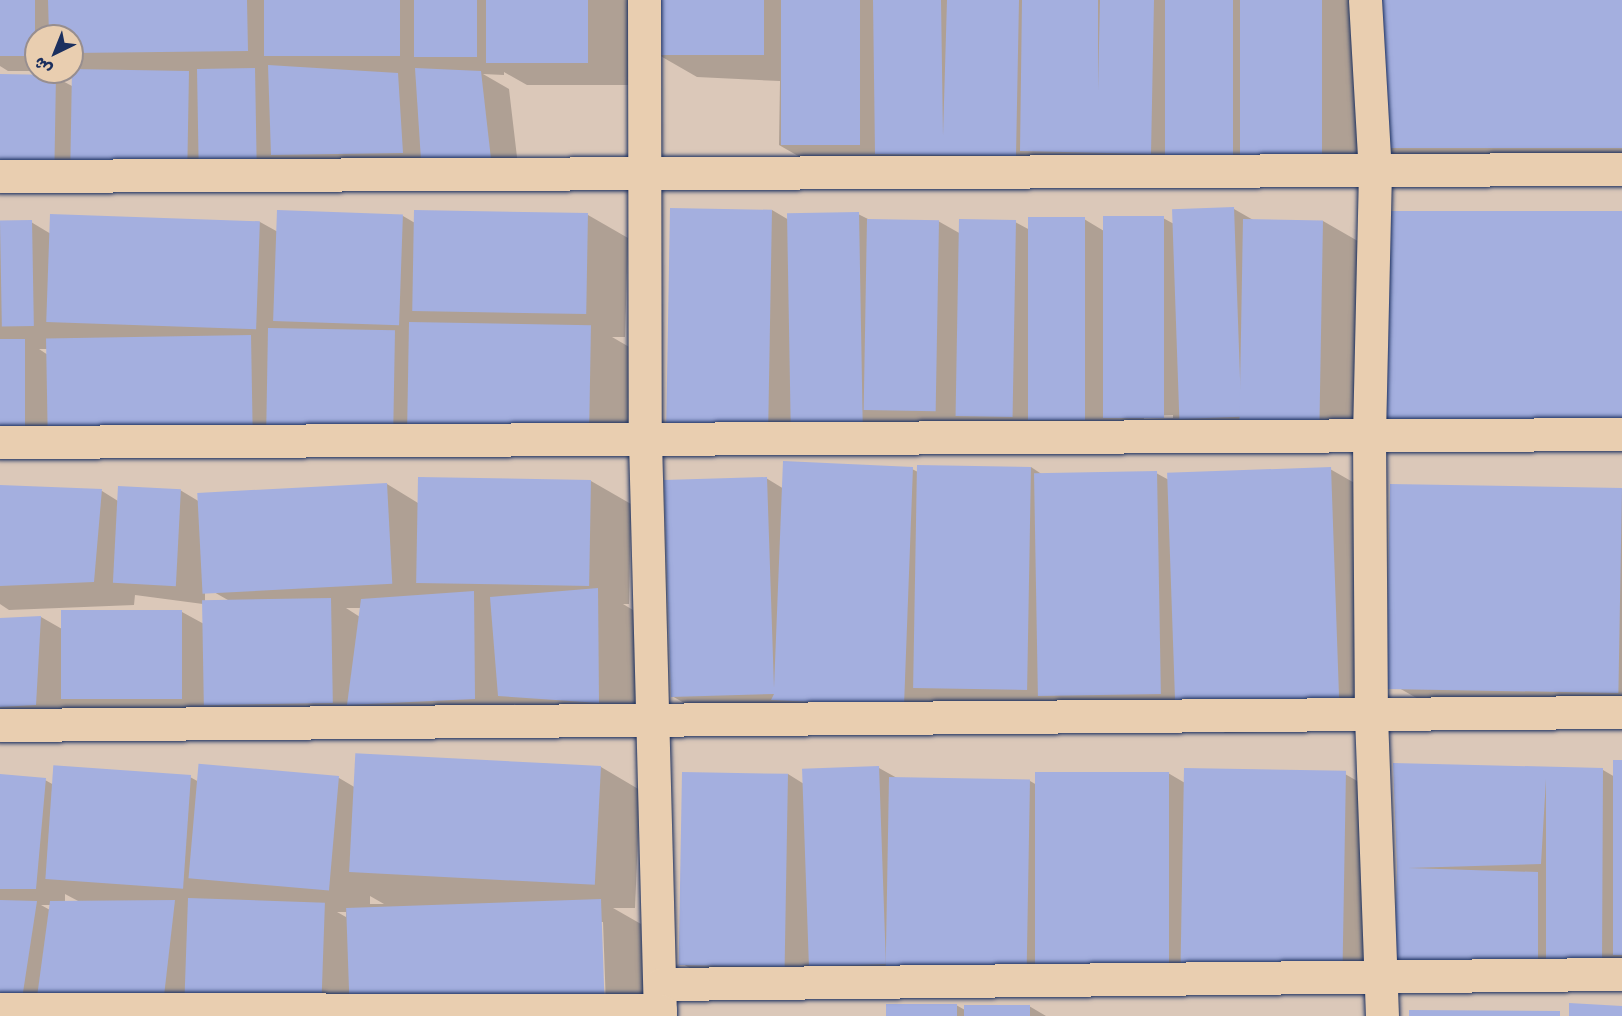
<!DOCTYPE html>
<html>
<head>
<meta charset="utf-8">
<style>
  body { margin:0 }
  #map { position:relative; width:1622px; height:1016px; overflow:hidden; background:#dbc8b9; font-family:Itim,"Playpen Sans Arabic",sans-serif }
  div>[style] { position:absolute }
  .shadow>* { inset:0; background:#0003 }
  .building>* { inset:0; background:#a4afdf; transform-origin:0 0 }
  .roads { filter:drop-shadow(0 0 2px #1b2f5e) drop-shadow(0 0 2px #1b2f5e) }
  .minor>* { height:33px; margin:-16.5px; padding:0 16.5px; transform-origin:16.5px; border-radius:16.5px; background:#e9ceb0 }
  span { translate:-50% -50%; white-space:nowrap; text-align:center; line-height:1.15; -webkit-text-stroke:4.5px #e9ceb0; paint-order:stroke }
  .north { position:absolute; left:24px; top:24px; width:60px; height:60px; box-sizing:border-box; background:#e9ceb0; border:2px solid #978e8f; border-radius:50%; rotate:223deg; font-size:16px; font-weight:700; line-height:24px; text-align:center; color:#1b2f5e }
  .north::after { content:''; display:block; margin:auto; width:21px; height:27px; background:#1b2f5e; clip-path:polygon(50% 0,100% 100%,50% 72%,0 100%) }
</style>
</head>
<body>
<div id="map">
  <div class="shadow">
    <div style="clip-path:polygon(0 0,628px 0,629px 85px,527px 85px,504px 72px,504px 75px,483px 74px,509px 89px,519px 174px,6px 180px,0 75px,55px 77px,72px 86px,81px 70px,72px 65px,72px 36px,36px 36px,36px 71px,8px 71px,0 66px)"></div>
    <div style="clip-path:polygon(659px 0,1361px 0,1366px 183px,819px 168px,779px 145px,780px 81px,697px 77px,657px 54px)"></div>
    <div style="clip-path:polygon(1622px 0,1622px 174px,1430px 175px,1381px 147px)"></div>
    <div style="clip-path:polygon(evenodd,1234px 209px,1255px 221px,1323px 221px,1363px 244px,1363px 447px,710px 448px,772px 210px,789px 220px,858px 214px,870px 220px,938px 221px,961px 234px,1015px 222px,1030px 230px,1084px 219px,1104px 231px,1163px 218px,1174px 224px,1234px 209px,1173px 415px,1173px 418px,1144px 419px,1144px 416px,1173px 415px)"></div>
    <div style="clip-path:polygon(evenodd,588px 215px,628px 238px,625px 337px,612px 337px,631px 348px,633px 452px,0 449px,0 222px,31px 222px,51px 234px,52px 216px,260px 222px,278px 232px,403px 216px,415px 223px,588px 215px,39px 349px,48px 349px,48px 355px,39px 349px)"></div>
    <div style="clip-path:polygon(1031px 467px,1043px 475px,1156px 473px,1169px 480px,1330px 469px,1379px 497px,1386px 729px,1225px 733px,1196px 716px,712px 719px,672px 696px,766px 478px,784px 489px,912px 469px,918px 472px)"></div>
    <div style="clip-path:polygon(evenodd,591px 481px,631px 504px,629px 604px,623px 604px,638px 613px,639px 725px,539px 718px,514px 704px,514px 722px,0 726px,0 620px,41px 617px,62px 629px,62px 621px,182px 612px,204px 624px,203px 604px,135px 595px,134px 605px,9px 610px,0 604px,0 486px,102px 491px,118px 501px,180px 490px,200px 502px,387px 484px,418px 503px,591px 481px,205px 587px,235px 604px,205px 605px,205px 587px,591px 481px,346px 608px,361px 608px,360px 617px,346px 608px)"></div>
    <div style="clip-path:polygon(1622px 488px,1622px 716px,1448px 716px,1399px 688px)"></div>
    <div style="clip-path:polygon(1622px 761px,1622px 987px,1578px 986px,1398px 868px,1394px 764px,1603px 770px,1615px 777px)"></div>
    <div style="clip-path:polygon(evenodd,601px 767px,640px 790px,635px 908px,613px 908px,641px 924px,644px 1016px,0 1012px,0 776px,45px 780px,54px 785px,190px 777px,199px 782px,339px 778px,356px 788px,601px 767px,65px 894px,80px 902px,65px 902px,65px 894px,601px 767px,370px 896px,384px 904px,370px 904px,370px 896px,601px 767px,41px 905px,51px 905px,50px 910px,41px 905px,601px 767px,337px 912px,346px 912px,346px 917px,337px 912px,601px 767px,600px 922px,603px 922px,606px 1006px,603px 1006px,600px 922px)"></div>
    <div style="clip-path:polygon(879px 768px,897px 778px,1030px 781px,1037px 785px,1168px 773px,1185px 783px,1345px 774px,1385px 797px,1380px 994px,723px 988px,683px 964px,788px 774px,804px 784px)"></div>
    <div style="clip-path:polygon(956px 1005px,965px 1010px,1029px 1006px,1046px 1016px,888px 1016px)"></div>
  </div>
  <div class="building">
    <div style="left:0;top:0;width:35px;height:56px"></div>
    <div style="clip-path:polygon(48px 0,247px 0,248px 51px,72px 53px,72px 36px,49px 36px)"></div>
    <div style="left:264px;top:0;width:136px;height:56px"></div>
    <div style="left:414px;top:0;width:63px;height:57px"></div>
    <div style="left:486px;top:0;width:102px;height:63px"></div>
    <div style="left:657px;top:0;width:107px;height:55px"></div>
    <div style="left:781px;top:0;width:79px;height:145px"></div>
    <div style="clip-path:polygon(873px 0,941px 0,943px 136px,947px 0,1019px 0,1016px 156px,875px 154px)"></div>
    <div style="clip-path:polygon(1022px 0,1098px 0,1098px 91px,1100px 0,1154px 0,1151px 154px,1020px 151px)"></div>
    <div style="left:1165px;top:0;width:68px;height:158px"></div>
    <div style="left:1240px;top:0;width:82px;height:162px"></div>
    <div style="left:1374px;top:0;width:248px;height:148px"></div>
    <div style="clip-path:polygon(268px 65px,398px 73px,403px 153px,271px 155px)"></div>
    <div style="left:255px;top:68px;width:91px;height:58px;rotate:89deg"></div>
    <div style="clip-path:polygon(415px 68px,481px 71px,491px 159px,421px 160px)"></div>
    <div style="left:72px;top:69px;width:117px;height:94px;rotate:1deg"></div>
    <div style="left:0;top:74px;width:56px;height:90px;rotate:1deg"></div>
    <div style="left:1234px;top:207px;width:210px;height:62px;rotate:88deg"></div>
    <div style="left:670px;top:208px;width:102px;height:218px;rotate:1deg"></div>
    <div style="left:277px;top:210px;width:126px;height:111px;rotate:2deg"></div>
    <div style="left:414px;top:210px;width:174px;height:101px;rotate:1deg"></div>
    <div style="left:1622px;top:211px;width:208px;height:244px;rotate:90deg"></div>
    <div style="left:859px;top:212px;width:211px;height:72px;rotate:89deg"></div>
    <div style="left:50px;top:214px;width:210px;height:108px;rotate:2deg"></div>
    <div style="left:1103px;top:216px;width:61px;height:202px"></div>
    <div style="left:1085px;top:217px;width:203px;height:57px;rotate:90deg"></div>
    <div style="left:867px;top:219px;width:72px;height:191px;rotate:1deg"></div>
    <div style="left:959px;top:219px;width:57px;height:197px;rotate:1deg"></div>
    <div style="left:1243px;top:219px;width:80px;height:206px;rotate:1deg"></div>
    <div style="left:32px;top:220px;width:106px;height:32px;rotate:89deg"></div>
    <div style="left:409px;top:322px;width:182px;height:105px;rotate:1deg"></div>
    <div style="left:268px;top:328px;width:127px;height:97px;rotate:1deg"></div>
    <div style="left:251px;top:335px;width:92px;height:205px;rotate:89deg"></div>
    <div style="left:0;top:339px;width:25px;height:87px"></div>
    <div style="clip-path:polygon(783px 461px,913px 467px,904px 706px,771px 700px,774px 694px,671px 697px,664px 480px,767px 477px,774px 688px)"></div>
    <div style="left:917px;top:465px;width:114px;height:223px;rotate:1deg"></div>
    <div style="left:1331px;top:467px;width:234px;height:164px;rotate:88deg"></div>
    <div style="left:1157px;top:471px;width:223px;height:123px;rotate:89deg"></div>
    <div style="left:418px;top:477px;width:173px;height:106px;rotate:1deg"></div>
    <div style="left:387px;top:483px;width:101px;height:190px;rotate:87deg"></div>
    <div style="left:1390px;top:484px;width:232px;height:205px;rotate:1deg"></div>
    <div style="clip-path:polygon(0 485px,102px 489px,94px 582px,0 586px)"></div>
    <div style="left:118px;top:486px;width:63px;height:97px;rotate:3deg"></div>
    <div style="clip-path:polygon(598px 588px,599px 703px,498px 696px,490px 597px)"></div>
    <div style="clip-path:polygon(474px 591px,475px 699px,347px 705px,361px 599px)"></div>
    <div style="left:331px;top:598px;width:105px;height:129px;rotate:89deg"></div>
    <div style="left:182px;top:610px;width:89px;height:121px;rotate:90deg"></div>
    <div style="clip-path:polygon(41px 616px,36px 705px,0 707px,0 618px)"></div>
    <div style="left:1613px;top:760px;width:9px;height:195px"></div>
    <div style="clip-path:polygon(1393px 763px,1603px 768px,1602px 966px,1546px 965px,1546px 779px,1541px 864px,1408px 868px,1538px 872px,1538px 963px,1394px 963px,1397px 868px)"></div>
    <div style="left:601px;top:766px;width:119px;height:246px;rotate:93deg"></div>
    <div style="left:879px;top:766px;width:198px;height:77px;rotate:88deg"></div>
    <div style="left:1184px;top:768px;width:162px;height:200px;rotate:1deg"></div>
    <div style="left:682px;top:772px;width:106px;height:193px;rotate:1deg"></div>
    <div style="left:1035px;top:772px;width:134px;height:197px"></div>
    <div style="clip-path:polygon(0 774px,46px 778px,36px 889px,0 889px)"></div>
    <div style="left:191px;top:775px;width:114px;height:138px;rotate:94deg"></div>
    <div style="left:339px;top:776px;width:115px;height:141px;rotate:95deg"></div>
    <div style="left:889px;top:777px;width:141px;height:192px;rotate:1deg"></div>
    <div style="left:188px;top:898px;width:137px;height:97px;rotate:2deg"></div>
    <div style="left:601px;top:899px;width:100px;height:255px;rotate:88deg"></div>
    <div style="clip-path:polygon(0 900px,37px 901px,22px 999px,0 998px)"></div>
    <div style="clip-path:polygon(175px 900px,164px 996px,37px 997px,50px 901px)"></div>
    <div style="clip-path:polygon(1569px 1003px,1622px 1006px,1622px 1016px,1569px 1016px)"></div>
    <div style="left:886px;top:1004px;width:71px;height:12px"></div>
    <div style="left:964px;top:1005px;width:66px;height:11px"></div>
    <div style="clip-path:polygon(1409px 1010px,1560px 1011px,1560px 1016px,1409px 1016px)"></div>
  </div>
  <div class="roads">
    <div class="minor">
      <div style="left:644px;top:0;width:440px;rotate:89.9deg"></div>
      <div style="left:645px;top:440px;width:576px;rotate:88.51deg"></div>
      <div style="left:1365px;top:0;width:171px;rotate:86.7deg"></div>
      <div style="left:1375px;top:171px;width:264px;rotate:91.3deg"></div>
      <div style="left:1369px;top:435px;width:281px;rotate:89.6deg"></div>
      <div style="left:1371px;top:716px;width:300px;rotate:87.9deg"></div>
      <div style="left:0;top:176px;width:1622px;rotate:-0.25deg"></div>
      <div style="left:0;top:442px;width:1622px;rotate:-0.28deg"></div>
      <div style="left:0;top:725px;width:1622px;rotate:-0.46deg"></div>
      <div style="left:661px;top:984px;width:961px;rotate:-0.6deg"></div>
      <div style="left:0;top:1009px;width:660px;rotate:0.09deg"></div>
    </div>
  </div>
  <div class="north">ش</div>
</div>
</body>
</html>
